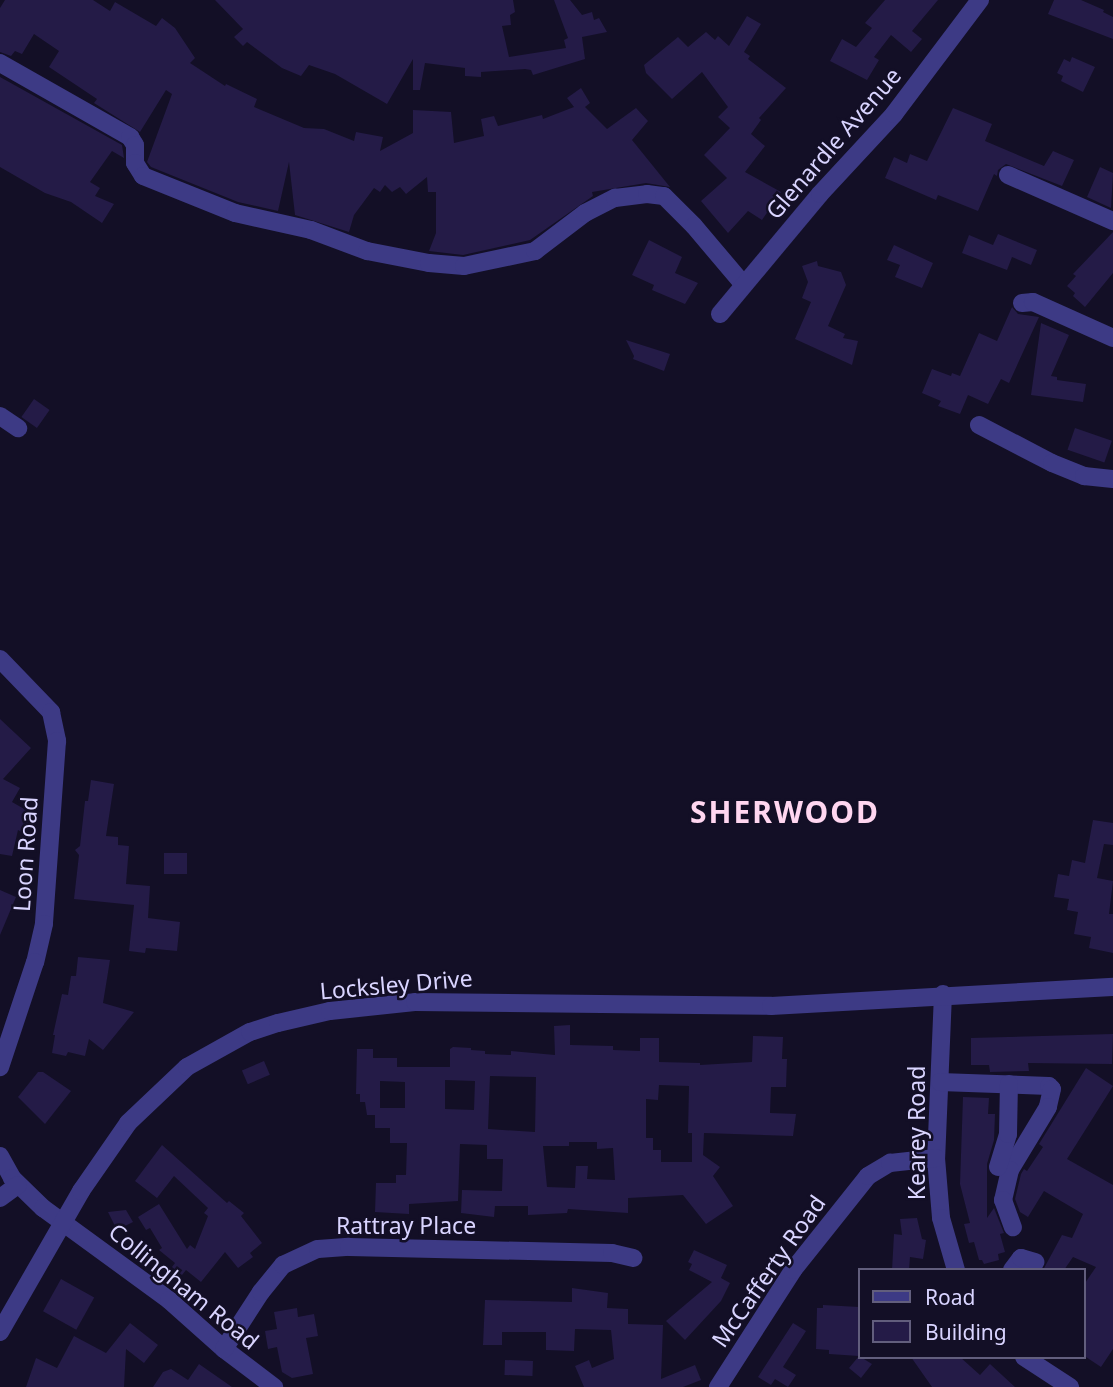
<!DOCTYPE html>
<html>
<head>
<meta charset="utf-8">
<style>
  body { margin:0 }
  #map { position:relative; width:1113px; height:1387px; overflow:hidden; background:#130f26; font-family:"Noto Sans",sans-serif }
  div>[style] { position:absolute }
  .building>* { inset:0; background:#241b47; transform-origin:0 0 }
  .minor>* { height:18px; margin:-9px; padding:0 9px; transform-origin:9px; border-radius:9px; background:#3d3a85 }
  span { translate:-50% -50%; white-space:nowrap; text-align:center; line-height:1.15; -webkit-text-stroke:5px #130f26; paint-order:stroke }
  .street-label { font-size:23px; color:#d9d4ff }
  .district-label { font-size:30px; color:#ffd6f0; font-weight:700; letter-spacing:2px }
  .legend { position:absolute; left:858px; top:1268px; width:228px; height:91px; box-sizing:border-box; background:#130f26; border:2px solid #625e7d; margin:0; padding:9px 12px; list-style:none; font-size:21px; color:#d9d4ff }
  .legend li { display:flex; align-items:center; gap:14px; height:35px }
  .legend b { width:35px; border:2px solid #625e7d }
</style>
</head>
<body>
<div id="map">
  <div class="building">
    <div style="clip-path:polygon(5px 0,93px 0,110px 11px,115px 2px,156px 26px,162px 18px,175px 28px,195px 58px,190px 63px,225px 86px,226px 84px,257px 99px,254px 107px,304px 128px,324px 129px,354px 141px,356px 132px,383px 137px,380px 151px,413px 133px,413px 110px,451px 112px,454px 143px,484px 136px,481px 119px,494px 116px,498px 126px,542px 115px,543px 119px,574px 107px,567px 98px,581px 88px,590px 103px,585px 107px,607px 129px,636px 108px,648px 121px,632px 140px,670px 187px,646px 183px,592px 192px,593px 196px,530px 240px,463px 255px,429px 251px,436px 233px,436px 192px,428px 192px,427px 177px,406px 194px,400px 187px,392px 192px,385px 185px,380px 192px,374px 188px,354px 215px,349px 232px,295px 215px,289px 162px,278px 211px,238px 202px,151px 167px,147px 162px,172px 94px,166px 90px,140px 132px,94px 103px,97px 99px,49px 67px,59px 51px,34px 34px,22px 54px,15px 51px,11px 56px,0 52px,0 8px)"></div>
    <div style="clip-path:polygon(215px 0,513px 0,515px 12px,510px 15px,511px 25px,502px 26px,509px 57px,566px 48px,564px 40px,568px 38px,554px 0,570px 0,582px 15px,592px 12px,594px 20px,599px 18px,607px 32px,582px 37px,585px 59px,533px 75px,531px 70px,525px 69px,481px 72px,481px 77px,465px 76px,465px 68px,425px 63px,420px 90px,413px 90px,413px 59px,387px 104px,335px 74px,309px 65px,301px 76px,282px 68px,247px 42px,243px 46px,234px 37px,243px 29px)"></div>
    <div style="clip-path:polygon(885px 0,938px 0,912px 31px,922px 39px,911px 52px,891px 35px,874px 57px,879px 60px,867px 80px,830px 61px,842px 39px,856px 47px,872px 28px,865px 23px)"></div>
    <div style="clip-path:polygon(1054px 0,1081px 0,1104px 10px,1103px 12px,1113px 17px,1113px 39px,1048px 14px)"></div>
    <div style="clip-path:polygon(747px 16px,761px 24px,744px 52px,750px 56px,748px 59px,786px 88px,759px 118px,761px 120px,751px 134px,765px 146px,745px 172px,781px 192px,762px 220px,748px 211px,728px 233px,701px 201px,727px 178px,704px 155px,730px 128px,718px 117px,728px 107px,702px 72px,672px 99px,646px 73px,644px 65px,678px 37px,688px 47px,706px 32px,715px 40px,718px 36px,729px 46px)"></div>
    <div style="clip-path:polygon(1072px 57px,1095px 67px,1083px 92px,1061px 81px,1063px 76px,1057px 73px,1064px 59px,1070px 62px)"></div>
    <div style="clip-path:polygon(0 77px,122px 145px,124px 158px,112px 151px,90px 182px,100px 188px,95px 196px,114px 204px,102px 223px,71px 202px,45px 193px,0 167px)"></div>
    <div style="clip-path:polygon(953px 108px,992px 124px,985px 141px,1044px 166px,1053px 151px,1074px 160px,1062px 186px,1006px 164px,998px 170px,997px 176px,994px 174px,978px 211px,938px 195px,936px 200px,885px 178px,894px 157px,907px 163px,910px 154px,927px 161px)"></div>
    <div style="clip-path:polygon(1100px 167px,1113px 173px,1111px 208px,1087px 197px)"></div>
    <div style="clip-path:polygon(1113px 232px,1113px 273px,1085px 307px,1073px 296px,1075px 293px,1067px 286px,1076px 276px,1073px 274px)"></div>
    <div style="clip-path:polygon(998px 234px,1037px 250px,1031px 265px,1012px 257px,1007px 270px,962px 253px,969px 235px,993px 245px)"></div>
    <div style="clip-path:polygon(649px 240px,682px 257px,675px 273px,698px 283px,685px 304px,652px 290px,654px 285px,632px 275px)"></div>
    <div style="clip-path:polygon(894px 245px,933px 263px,922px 288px,895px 277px,900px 265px,887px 260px)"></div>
    <div style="clip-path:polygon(817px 261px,818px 266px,841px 272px,846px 285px,828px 326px,845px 334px,843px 338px,858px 341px,852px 365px,795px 339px,811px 302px,802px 298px,808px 282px,802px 266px)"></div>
    <div style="clip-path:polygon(1012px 307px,1018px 314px,1039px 317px,1009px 383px,1001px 379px,988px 404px,968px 395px,960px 414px,938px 406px,941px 401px,922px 393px,932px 369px,951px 376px,952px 373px,960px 376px,979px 333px,997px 341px)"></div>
    <div style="clip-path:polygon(1041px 323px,1069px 335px,1051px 376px,1057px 377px,1057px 380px,1086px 384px,1083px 402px,1031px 395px)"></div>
    <div style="clip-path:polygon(626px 340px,670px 354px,664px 371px,633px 359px,634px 356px)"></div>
    <div style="left:34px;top:399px;width:19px;height:22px;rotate:35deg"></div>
    <div style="left:1075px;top:428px;width:39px;height:23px;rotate:19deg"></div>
    <div style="clip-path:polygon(0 719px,31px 748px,3px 779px,20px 788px,12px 802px,33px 814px,23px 833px,18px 830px,12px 856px,0 854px)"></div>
    <div style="clip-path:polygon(91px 780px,114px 784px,106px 836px,118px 837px,118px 845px,129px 846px,126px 884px,150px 886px,148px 918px,180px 922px,177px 951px,146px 948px,145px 953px,129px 951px,134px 905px,74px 899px,79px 855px,75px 850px,80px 846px,85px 801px,88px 801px)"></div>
    <div style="clip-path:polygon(1093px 820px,1113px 823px,1113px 845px,1104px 844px,1097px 878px,1113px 881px,1109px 914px,1113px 914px,1113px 953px,1089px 948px,1091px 937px,1074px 934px,1078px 912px,1067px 910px,1069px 899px,1054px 897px,1058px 874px,1069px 876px,1072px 860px,1085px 863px)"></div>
    <div style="left:164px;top:853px;width:23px;height:21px"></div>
    <div style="clip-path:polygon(0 890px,16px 897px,0 935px)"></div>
    <div style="clip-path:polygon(78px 957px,110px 960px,103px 1003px,134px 1012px,103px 1050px,89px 1039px,85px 1056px,68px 1052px,66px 1056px,52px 1053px,55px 1035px,53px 1035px,62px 994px,68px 995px,71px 976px,76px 976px)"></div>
    <div style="clip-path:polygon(evenodd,570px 1025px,570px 1045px,613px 1046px,613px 1050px,640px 1051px,640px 1038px,659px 1038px,659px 1062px,700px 1063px,700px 1065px,752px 1062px,753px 1036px,783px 1037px,782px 1059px,787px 1059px,786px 1087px,771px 1087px,770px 1113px,796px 1114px,793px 1136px,704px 1133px,703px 1155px,720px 1167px,713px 1176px,733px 1206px,706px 1224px,683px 1195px,628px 1198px,628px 1213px,568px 1209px,567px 1213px,528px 1215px,528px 1206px,495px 1206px,494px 1217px,461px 1213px,462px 1190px,502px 1191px,503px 1159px,487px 1159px,487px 1145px,460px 1144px,458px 1201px,409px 1204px,409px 1214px,375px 1212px,376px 1183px,396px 1183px,396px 1175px,406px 1175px,407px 1143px,390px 1143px,390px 1128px,375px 1128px,375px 1115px,367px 1115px,365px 1102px,360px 1102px,360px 1094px,356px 1094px,357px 1049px,373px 1049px,373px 1058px,397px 1058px,397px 1067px,450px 1067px,450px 1049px,453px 1047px,471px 1048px,471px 1050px,485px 1051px,485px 1054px,511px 1055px,511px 1051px,555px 1055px,554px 1026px,570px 1025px,490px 1076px,536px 1077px,535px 1132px,488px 1129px,490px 1076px,570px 1025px,445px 1080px,475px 1081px,474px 1110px,445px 1109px,445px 1080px,570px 1025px,380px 1081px,405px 1082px,405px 1108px,380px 1108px,380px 1081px,570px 1025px,659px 1085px,689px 1086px,688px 1133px,692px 1133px,692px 1162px,661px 1162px,661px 1150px,653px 1150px,653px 1138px,646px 1138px,646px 1099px,658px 1100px,659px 1085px,570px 1025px,569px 1142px,597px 1142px,597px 1149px,613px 1148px,615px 1180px,587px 1179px,588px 1166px,576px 1166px,575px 1188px,547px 1187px,543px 1146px,569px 1146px,569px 1142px)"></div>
    <div style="clip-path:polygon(1113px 1034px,1112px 1064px,1028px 1063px,1029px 1071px,990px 1072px,989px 1065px,971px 1065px,971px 1038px)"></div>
    <div style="left:264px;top:1061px;width:15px;height:24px;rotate:67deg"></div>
    <div style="clip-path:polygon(1086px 1068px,1113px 1086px,1067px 1159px,1113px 1185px,1113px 1349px,1101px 1367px,1083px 1355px,1083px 1286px,1096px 1267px,1073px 1257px,1064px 1270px,1043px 1270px,1062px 1235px,1072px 1238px,1083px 1214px,1044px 1191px,1028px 1217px,1020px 1212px,1015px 1199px,1021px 1174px,1024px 1169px,1027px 1171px,1043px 1147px,1039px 1144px)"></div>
    <div style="clip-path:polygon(38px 1072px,43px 1072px,71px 1091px,45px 1124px,18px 1097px)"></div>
    <div style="clip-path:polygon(963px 1097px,989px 1098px,988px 1114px,995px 1114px,994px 1140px,987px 1164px,987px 1218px,994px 1208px,1004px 1233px,1000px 1234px,1005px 1252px,998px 1254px,999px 1260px,984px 1264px,982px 1260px,979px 1260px,974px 1242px,969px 1243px,964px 1224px,970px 1223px,960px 1184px)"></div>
    <div style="clip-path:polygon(162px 1145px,227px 1203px,229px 1201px,244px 1213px,241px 1216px,262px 1243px,250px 1253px,253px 1257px,238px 1268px,225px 1252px,201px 1282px,186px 1270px,182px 1275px,172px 1267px,175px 1263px,159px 1250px,162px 1248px,150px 1228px,146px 1230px,138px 1217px,159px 1204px,187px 1249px,190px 1245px,195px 1249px,208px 1216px,204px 1213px,208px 1208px,174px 1176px,157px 1198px,135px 1181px)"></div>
    <div style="clip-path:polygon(126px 1210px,133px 1222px,117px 1230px,108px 1212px)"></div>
    <div style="clip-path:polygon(917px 1218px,922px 1239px,926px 1240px,923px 1259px,910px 1257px,909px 1270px,892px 1270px,894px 1234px,902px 1235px,900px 1219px)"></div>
    <div style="clip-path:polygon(694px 1250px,727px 1265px,721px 1278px,730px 1283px,721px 1301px,685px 1340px,666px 1321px,712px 1282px,689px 1270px,692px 1264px,688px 1262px)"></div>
    <div style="left:61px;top:1279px;width:38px;height:37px;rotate:29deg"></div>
    <div style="clip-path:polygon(572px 1288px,608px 1293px,607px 1308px,628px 1309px,628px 1324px,663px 1325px,661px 1379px,695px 1365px,701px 1380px,683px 1387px,584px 1387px,575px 1366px,589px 1360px,592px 1368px,614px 1359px,611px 1330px,575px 1329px,574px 1351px,546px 1350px,546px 1332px,502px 1332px,502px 1345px,483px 1345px,485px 1300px,572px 1302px)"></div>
    <div style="clip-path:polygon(823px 1305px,859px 1307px,859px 1356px,829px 1354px,829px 1350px,816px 1349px,817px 1308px,823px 1308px)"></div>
    <div style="clip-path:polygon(297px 1308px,298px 1317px,314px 1314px,318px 1336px,306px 1338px,313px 1374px,292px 1378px,282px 1372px,277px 1347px,268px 1349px,265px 1331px,277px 1329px,274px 1312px)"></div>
    <div style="clip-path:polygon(130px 1323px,158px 1345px,144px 1363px,126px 1349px,124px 1387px,26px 1387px,36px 1358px,57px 1368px,74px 1336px,106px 1353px)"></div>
    <div style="clip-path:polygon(793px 1323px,806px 1331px,783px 1367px,796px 1375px,788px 1387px,775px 1379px,771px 1385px,758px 1377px)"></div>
    <div style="clip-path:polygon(859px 1356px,872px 1364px,861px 1378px,849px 1368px)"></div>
    <div style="clip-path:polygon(911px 1357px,960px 1357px,980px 1375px,990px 1364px,1015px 1387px,932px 1387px)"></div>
    <div style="left:505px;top:1360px;width:28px;height:15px;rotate:2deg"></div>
    <div style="clip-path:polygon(199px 1364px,232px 1387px,153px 1387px,163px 1372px,171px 1369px,188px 1380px)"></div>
  </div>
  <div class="minor">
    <div style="left:0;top:63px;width:150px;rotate:29.6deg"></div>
    <div style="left:130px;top:137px;width:9px;rotate:58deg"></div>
    <div style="left:135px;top:145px;width:18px;rotate:90deg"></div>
    <div style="left:135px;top:163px;width:15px;rotate:58deg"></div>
    <div style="left:143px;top:176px;width:99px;rotate:21.9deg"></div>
    <div style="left:235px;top:213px;width:78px;rotate:12.6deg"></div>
    <div style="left:311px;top:230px;width:60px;rotate:20.6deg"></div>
    <div style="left:367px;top:251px;width:63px;rotate:11deg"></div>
    <div style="left:429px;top:263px;width:35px;rotate:5deg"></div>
    <div style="left:464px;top:266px;width:73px;rotate:-11.9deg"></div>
    <div style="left:535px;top:251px;width:63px;rotate:-37.2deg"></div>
    <div style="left:585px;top:213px;width:34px;rotate:-27deg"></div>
    <div style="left:615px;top:198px;width:32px;rotate:-7deg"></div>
    <div style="left:647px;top:194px;width:17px;rotate:7deg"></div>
    <div style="left:664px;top:196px;width:42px;rotate:45deg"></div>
    <div style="left:694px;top:226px;width:76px;rotate:49.8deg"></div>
    <div style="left:1008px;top:175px;width:115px;rotate:23.7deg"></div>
    <div style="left:1022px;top:303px;width:11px;rotate:-5deg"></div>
    <div style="left:1033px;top:302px;width:88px;rotate:24.2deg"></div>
    <div style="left:720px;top:314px;width:156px;rotate:-50.2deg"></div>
    <div style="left:820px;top:194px;width:109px;rotate:-47.2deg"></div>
    <div style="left:894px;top:114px;width:143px;rotate:-53deg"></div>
    <div style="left:0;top:416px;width:22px;rotate:34deg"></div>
    <div style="left:979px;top:425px;width:82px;rotate:27.5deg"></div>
    <div style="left:1052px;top:463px;width:35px;rotate:22deg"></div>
    <div style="left:1084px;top:476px;width:29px;rotate:6deg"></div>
    <div style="left:0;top:659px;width:74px;rotate:46.1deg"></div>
    <div style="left:51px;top:712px;width:30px;rotate:78deg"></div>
    <div style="left:57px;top:741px;width:183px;rotate:94.1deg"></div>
    <div style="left:44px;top:924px;width:39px;rotate:103deg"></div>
    <div style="left:35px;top:962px;width:111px;rotate:108.4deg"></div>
    <div style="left:943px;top:994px;width:164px;rotate:92.4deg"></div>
    <div style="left:936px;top:1158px;width:60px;rotate:85.2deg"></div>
    <div style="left:941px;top:1218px;width:54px;rotate:73.9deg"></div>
    <div style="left:940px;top:1082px;width:109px;rotate:2.1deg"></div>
    <div style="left:1049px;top:1086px;width:4px;rotate:45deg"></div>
    <div style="left:1052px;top:1089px;width:18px;rotate:103deg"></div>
    <div style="left:1048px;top:1107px;width:74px;rotate:121.1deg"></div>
    <div style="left:1010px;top:1170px;width:31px;rotate:103deg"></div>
    <div style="left:1003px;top:1200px;width:29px;rotate:70deg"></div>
    <div style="left:0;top:1156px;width:25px;rotate:61deg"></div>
    <div style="left:12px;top:1178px;width:43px;rotate:44.1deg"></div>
    <div style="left:43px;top:1208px;width:156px;rotate:36.1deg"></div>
    <div style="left:169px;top:1300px;width:74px;rotate:41.7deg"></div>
    <div style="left:224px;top:1349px;width:63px;rotate:37.2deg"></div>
    <div style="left:998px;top:1167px;width:34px;rotate:-73deg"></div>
    <div style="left:1008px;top:1134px;width:50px;rotate:-88.9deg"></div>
    <div style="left:0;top:1198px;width:22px;rotate:-36deg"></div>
    <div style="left:1012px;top:1270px;width:15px;rotate:-53deg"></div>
    <div style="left:1021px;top:1258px;width:15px;rotate:16deg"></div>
    <div style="left:0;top:1332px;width:163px;rotate:-60.1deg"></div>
    <div style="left:81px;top:1191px;width:83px;rotate:-55.3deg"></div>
    <div style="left:128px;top:1123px;width:81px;rotate:-43.5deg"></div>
    <div style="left:187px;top:1067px;width:72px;rotate:-29.1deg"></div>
    <div style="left:250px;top:1032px;width:29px;rotate:-18deg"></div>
    <div style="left:278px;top:1023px;width:53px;rotate:-13deg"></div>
    <div style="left:330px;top:1011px;width:85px;rotate:-6deg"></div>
    <div style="left:415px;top:1002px;width:356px;rotate:0.6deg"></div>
    <div style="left:771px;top:1006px;width:343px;rotate:-3.2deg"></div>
    <div style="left:224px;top:1349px;width:68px;rotate:-57deg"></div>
    <div style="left:261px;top:1292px;width:35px;rotate:-51deg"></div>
    <div style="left:283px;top:1265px;width:38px;rotate:-25deg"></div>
    <div style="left:318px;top:1249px;width:31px;rotate:-4deg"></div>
    <div style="left:349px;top:1247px;width:263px;rotate:1.3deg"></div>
    <div style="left:612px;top:1253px;width:22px;rotate:13deg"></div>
    <div style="left:1024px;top:1357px;width:55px;rotate:33.1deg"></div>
    <div style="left:718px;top:1387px;width:139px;rotate:-57.3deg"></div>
    <div style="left:793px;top:1270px;width:120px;rotate:-51.4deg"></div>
    <div style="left:868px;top:1176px;width:26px;rotate:-31deg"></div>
    <div style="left:890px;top:1163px;width:46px;rotate:-6.2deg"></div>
  </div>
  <div class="street-label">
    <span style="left:833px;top:143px;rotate:-49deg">Glenardle Avenue</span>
    <span style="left:25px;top:854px;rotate:-86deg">Loon Road</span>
    <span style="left:396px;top:984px;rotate:-5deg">Locksley Drive</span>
    <span style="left:916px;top:1133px;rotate:-90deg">Kearey Road</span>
    <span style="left:406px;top:1225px">Rattray Place</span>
    <span style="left:768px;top:1271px;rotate:-55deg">McCafferty Road</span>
    <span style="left:184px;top:1286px;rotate:39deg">Collingham Road</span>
  </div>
  <div class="district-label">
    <span style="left:785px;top:812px">SHERWOOD</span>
  </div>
  <ul class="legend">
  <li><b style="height:9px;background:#3d3a85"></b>Road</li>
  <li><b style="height:19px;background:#241b47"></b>Building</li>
  </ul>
</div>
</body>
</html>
